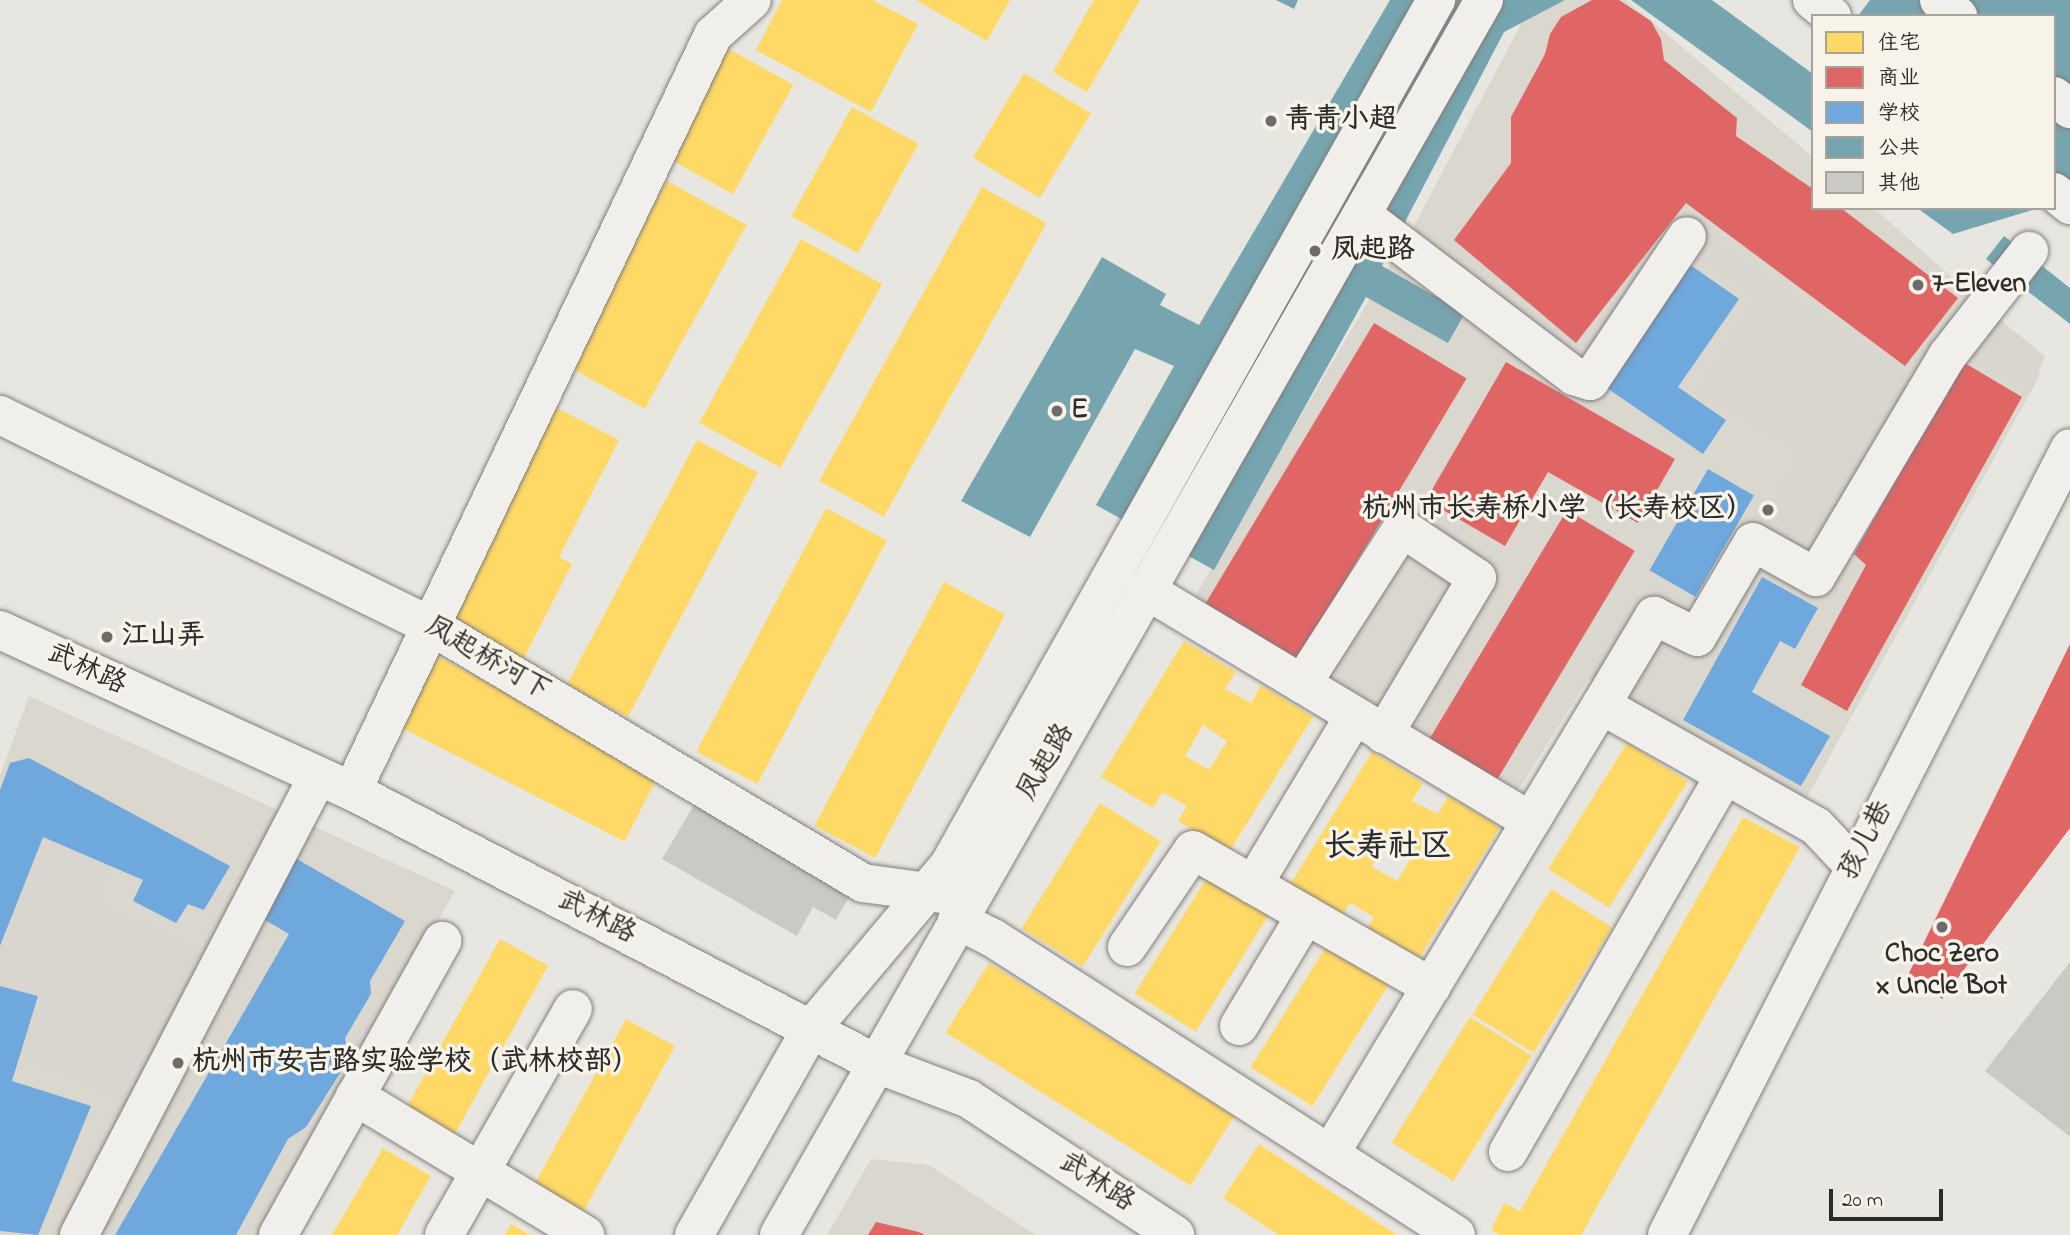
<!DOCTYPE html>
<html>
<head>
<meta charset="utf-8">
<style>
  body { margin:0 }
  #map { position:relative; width:2070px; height:1235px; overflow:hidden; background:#e8e6e0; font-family:"Indie Flower","LXGW WenKai TC",sans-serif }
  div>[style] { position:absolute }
  .built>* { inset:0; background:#dad7cf }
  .green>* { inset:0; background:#d8d6ce }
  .homes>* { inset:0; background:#ffd966; transform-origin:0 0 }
  .shops>* { inset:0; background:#e06666; transform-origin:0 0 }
  .schools>* { inset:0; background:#6fa8dc; transform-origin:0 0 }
  .public>* { inset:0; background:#76a5af }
  .building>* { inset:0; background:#cac9c4 }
  .roads { filter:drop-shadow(0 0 2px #807f7c) drop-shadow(0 0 2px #807f7c) }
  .minor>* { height:38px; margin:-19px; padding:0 19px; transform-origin:19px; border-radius:19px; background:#f0efeb }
  .major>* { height:38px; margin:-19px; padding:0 19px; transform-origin:19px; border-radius:19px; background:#f0efeb }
  .dots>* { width:19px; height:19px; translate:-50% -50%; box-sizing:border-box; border:4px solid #f7f3e8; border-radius:50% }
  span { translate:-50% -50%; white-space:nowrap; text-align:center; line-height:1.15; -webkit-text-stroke:7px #f7f3e8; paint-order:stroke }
  .poi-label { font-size:28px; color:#2b2b2b; font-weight:700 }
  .left { translate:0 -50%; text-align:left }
  .right { translate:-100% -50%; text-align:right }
  .street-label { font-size:28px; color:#2b2b2b }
  .quarter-label { font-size:32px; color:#2b2b2b; font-weight:700 }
  .legend { position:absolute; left:1811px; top:14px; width:245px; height:196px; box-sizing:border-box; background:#f7f3e8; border:2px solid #a5a39c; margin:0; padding:9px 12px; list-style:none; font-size:21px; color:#2b2b2b }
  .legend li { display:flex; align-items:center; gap:14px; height:35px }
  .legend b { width:35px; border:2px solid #a5a39c }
  .scale { position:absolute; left:1829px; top:1189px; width:114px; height:32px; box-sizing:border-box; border:4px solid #2b2b2b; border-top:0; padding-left:9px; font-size:21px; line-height:24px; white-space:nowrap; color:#2b2b2b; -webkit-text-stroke:5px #f7f3e8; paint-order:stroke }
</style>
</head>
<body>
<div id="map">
  <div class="built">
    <div style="clip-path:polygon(1534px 0,1626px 0,1813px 157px,1813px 208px,1874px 208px,1993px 314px,1973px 341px,2040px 375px,1804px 803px,1588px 679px,1512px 800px,1190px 605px,1396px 254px,1589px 394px,1701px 224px,1690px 218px,1585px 365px,1409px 235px)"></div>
    <div style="clip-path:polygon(29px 696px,455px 891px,258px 1235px,0 1235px,0 776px)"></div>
    <div style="clip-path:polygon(871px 1159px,929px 1165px,1036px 1235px,827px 1235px)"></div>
  </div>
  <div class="green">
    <div style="clip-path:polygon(1705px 231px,1917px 381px,1806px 561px,1754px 528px,1799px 455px,1697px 391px,1754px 299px,1693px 255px)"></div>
    <div style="clip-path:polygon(1993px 314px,2045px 356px,2031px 392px,1962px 352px)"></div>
    <div style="clip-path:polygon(43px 837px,109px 865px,99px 904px,203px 948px,127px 1103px,19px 1057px,38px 996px,0 986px,0 948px)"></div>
  </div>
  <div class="homes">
    <div style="clip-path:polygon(782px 0,872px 0,918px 24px,871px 112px,756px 50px)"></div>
    <div style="clip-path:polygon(916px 0,1010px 0,987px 41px)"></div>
    <div style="clip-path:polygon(1094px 0,1140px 0,1087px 92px,1053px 72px)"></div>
    <div style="left:727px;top:48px;width:76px;height:125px;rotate:29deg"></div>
    <div style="left:1024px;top:73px;width:78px;height:99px;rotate:31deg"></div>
    <div style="left:852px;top:107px;width:76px;height:125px;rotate:29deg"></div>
    <div style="left:667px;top:181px;width:91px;height:210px;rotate:29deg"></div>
    <div style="left:982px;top:187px;width:74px;height:336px;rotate:29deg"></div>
    <div style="left:801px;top:239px;width:93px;height:210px;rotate:29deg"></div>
    <div style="clip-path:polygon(555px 407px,619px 440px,559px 557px,572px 564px,521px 664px,443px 624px)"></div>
    <div style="left:697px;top:440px;width:69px;height:277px;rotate:28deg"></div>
    <div style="left:826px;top:508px;width:69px;height:276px;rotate:28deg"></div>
    <div style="left:944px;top:582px;width:69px;height:276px;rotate:28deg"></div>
    <div style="clip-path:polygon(evenodd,1184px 641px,1236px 672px,1225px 689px,1251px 703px,1261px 685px,1313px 717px,1229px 852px,1178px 821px,1187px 806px,1162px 792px,1153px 808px,1101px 777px,1184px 641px,1203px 725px,1227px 741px,1209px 770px,1185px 756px,1203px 725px)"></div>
    <div style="left:431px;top:653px;width:258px;height:80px;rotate:27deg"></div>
    <div style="left:1627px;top:743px;width:72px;height:149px;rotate:32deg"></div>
    <div style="clip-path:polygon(evenodd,1372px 752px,1423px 783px,1412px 801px,1438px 814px,1448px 796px,1500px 827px,1416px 963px,1365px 932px,1374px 917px,1350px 903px,1339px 918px,1288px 888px,1372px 752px,1390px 836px,1415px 852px,1397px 881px,1372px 867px,1390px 836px)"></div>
    <div style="left:1100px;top:803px;width:72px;height:148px;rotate:32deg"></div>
    <div style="clip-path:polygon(1743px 817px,1800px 847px,1581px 1235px,1500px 1235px,1491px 1230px,1504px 1203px,1520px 1211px)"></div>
    <div style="left:1213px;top:868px;width:72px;height:148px;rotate:32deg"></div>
    <div style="left:1551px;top:889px;width:72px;height:148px;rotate:32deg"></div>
    <div style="left:500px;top:939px;width:55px;height:194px;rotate:29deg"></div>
    <div style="left:1329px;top:942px;width:73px;height:148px;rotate:32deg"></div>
    <div style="left:989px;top:963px;width:289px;height:82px;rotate:32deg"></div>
    <div style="left:1470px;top:1017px;width:73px;height:148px;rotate:32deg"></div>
    <div style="left:626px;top:1019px;width:56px;height:194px;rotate:29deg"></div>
    <div style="clip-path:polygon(1259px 1144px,1397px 1235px,1279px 1235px,1223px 1198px)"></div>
    <div style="clip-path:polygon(383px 1148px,431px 1176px,397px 1235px,332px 1235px)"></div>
    <div style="clip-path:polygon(511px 1224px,530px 1235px,505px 1235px)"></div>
  </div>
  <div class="shops">
    <div style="clip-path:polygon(1592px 0,1619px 0,1651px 21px,1661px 39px,1664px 60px,1737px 118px,1736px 136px,1813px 189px,1813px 208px,1841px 208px,1958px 298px,1905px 366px,1686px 203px,1576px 343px,1454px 240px,1511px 163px,1511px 117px,1545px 54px,1550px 34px,1561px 17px)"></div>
    <div style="left:1374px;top:323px;width:108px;height:329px;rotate:31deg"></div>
    <div style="clip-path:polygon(1506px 362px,1675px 459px,1638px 523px,1548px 472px,1505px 546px,1426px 500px)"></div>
    <div style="clip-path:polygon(1963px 362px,2022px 397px,1847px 711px,1801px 685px,1866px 565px,1854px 554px)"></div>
    <div style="left:1567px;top:510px;width:79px;height:271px;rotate:31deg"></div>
    <div style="clip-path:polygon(2070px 644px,2070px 828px,1942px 999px,1909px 973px)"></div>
    <div style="clip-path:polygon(876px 1222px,919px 1232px,925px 1235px,868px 1235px)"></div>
  </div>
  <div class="schools">
    <div style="clip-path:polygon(1689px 264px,1739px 299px,1678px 387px,1726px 420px,1703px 454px,1604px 386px)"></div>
    <div style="left:1708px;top:469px;width:53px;height:117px;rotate:30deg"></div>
    <div style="clip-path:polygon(1762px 577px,1818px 608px,1795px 649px,1780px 641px,1752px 692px,1830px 736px,1801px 786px,1683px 720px)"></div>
    <div style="clip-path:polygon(29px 758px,230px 866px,204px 910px,188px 904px,176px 923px,133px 901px,143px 880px,43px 837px,0 946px,0 790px,10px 763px)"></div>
    <div style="clip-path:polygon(295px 858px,405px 921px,370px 981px,371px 994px,345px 1038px,349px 1059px,306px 1127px,288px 1139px,236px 1235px,115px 1235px,289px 934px,260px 917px)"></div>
    <div style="clip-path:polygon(0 986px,38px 996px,12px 1081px,91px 1106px,38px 1235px,0 1231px)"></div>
  </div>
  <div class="public">
    <div style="clip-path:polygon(1276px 0,1298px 0,1294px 9px)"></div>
    <div style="clip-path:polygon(1390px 0,1565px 0,1504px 32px,1382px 266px,1465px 313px,1448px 343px,1366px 297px,1214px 570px,1096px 505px,1174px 366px,1135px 349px,1030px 537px,961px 501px,1102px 257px,1166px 294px,1160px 305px,1199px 325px)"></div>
    <div style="clip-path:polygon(1631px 0,1712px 0,1813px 74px,1813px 132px)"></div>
    <div style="clip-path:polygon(1870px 0,2070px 0,2070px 213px,2054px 203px,2054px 16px,1858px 16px)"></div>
    <div style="clip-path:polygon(1917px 208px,2036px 208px,2036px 209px,1953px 234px)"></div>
    <div style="clip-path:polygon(2004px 236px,2070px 288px,2070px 324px,1986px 259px)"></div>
  </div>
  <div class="building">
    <div style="clip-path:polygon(701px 793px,857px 883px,836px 920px,813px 907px,797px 936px,662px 859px)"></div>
    <div style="clip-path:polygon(2070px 962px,2070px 1135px,2069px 1136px,1985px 1071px)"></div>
  </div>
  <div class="roads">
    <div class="minor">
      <div style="left:1362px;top:215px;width:266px;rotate:37.2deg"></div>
      <div style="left:1574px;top:376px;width:17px;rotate:17deg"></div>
      <div style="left:1590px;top:381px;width:174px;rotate:-56.2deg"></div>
      <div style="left:0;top:415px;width:480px;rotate:26.1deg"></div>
      <div style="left:431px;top:626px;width:503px;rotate:30.75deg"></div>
      <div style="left:863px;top:883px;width:108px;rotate:8deg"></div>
      <div style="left:1146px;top:590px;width:449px;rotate:31deg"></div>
      <div style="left:0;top:630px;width:387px;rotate:24.6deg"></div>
      <div style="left:352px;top:791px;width:592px;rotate:27.47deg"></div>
      <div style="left:877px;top:1064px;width:98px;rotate:20.8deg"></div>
      <div style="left:969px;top:1099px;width:247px;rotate:33.4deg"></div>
      <div style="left:1302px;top:684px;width:185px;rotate:-57.3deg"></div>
      <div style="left:1402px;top:528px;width:90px;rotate:33.7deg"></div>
      <div style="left:1477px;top:578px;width:182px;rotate:120.8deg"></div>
      <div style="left:1601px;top:705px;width:104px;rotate:-59.2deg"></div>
      <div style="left:1654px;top:616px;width:48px;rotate:26deg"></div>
      <div style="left:1697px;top:637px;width:110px;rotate:-59.5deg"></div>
      <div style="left:1753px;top:542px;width:72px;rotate:29.1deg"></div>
      <div style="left:1816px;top:577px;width:258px;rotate:-59.3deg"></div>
      <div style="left:1948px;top:355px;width:132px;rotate:-52.1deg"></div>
      <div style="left:352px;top:791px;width:838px;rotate:-64.47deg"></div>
      <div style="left:713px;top:35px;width:52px;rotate:-41.9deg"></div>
      <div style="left:1253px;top:885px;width:197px;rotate:-59.1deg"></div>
      <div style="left:957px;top:920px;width:40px;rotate:26.6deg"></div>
      <div style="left:993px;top:938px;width:550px;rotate:32.68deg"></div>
      <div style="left:1127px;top:947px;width:117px;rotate:-55.8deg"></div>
      <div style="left:1193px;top:850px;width:275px;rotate:29.9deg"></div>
      <div style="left:1239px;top:1026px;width:130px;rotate:-58.9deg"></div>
      <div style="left:355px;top:1096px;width:269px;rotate:31.1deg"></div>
      <div style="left:1508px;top:1152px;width:435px;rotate:-60.1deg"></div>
      <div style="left:1330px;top:1154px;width:524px;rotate:-58.89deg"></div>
      <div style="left:1601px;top:705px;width:247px;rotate:29.4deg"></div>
      <div style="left:1816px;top:826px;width:55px;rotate:46.5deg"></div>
      <div style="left:79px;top:1235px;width:517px;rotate:-62.49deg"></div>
      <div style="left:278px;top:1235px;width:337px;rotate:-60.8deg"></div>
      <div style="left:444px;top:1235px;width:260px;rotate:-60.3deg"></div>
      <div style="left:1667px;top:1235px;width:884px;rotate:-62.88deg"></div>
    </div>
    <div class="major">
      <div style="left:1812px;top:0;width:26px;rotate:39deg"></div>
      <div style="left:1939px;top:0;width:25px;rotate:40deg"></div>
      <div style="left:2054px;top:96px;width:21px;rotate:39deg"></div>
      <div style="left:2054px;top:192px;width:21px;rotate:39deg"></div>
      <div style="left:694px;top:1235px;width:237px;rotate:-60.4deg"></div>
      <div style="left:811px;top:1029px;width:214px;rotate:-49.9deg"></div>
      <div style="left:949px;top:865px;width:993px;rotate:-60.62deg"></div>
      <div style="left:779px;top:1235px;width:1422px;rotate:-60.28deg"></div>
    </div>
  </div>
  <div class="dots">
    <div style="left:1271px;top:121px;background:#6d6c6a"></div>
    <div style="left:1315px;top:251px;background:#6d6c6a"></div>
    <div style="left:1918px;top:285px;background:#6d6c6a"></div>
    <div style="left:1057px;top:411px;background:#6d6c6a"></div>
    <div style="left:1768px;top:510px;background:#6d6c6a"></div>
    <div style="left:107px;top:637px;background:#6d6c6a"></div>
    <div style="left:1942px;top:927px;background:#6d6c6a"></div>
    <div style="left:178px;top:1063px;background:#6d6c6a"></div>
  </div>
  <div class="poi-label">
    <span class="left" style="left:1285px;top:121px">青青小超</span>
    <span class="left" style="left:1331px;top:251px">凤起路</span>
    <span class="left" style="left:1932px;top:285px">7-Eleven</span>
    <span class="left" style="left:1071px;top:411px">E</span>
    <span class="right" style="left:1754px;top:510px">杭州市长寿桥小学（长寿校区）</span>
    <span class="left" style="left:121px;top:637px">江山弄</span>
    <span style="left:1942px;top:971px">Choc Zero<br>x Uncle Bot</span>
    <span class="left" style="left:192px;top:1063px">杭州市安吉路实验学校（武林校部）</span>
  </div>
  <div class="street-label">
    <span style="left:487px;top:660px;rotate:30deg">凤起桥河下</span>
    <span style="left:86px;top:670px;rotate:25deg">武林路</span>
    <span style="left:1047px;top:763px;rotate:-60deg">凤起路</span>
    <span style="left:1867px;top:841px;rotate:-63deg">孩儿巷</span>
    <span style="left:596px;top:918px;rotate:27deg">武林路</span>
    <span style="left:1096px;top:1183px;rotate:33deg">武林路</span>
  </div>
  <div class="quarter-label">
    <span style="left:1388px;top:848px">长寿社区</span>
  </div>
  <ul class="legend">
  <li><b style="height:19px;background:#ffd966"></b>住宅</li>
  <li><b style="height:19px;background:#e06666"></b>商业</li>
  <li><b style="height:19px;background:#6fa8dc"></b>学校</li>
  <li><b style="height:19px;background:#76a5af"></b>公共</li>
  <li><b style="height:19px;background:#cac9c4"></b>其他</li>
  </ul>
  <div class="scale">20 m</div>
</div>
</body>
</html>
